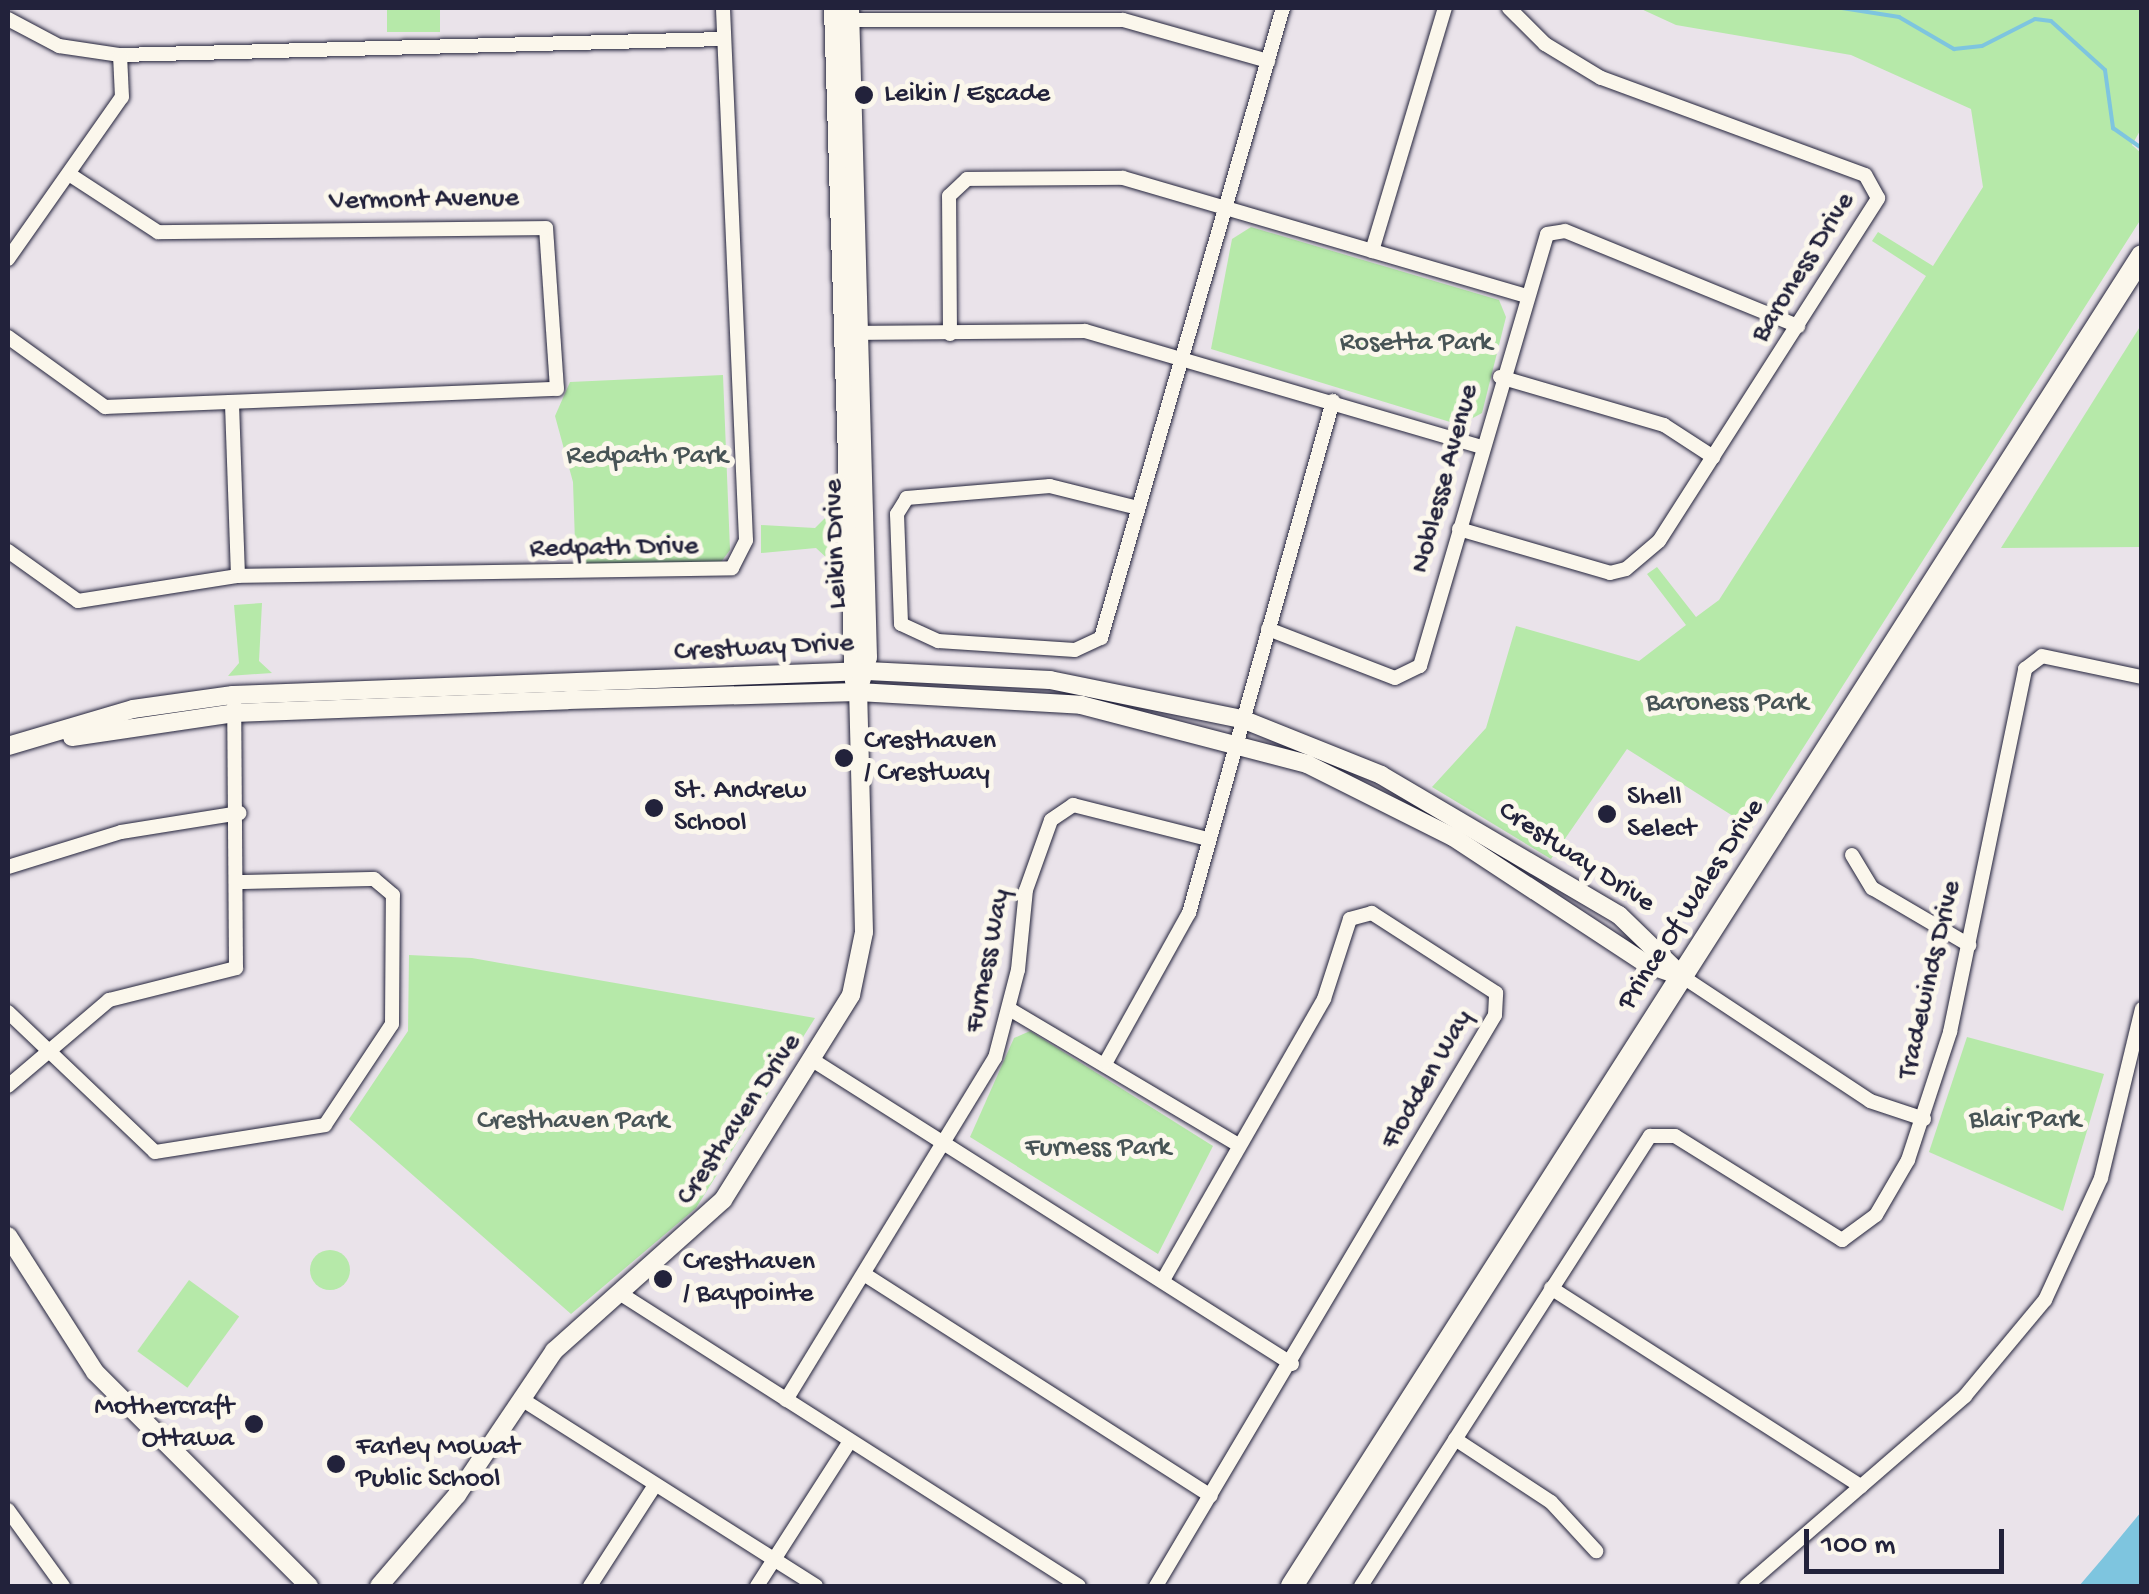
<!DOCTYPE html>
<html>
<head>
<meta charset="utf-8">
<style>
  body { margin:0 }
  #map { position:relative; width:2149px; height:1594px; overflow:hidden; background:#eae3ea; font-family:"Gochi Hand",sans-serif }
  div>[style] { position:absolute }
  .green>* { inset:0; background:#b6e9a9; transform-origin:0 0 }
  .round { border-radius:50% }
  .water>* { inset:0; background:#7ec5df }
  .stream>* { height:4px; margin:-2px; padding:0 2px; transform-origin:2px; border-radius:2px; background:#7ec5df }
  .roads { filter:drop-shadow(0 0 2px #22223b) drop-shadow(0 0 2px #22223b) }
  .minor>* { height:14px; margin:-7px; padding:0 7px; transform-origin:7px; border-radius:7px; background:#fbf7ec }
  .tertiary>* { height:18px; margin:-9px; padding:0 9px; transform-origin:9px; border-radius:9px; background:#fbf7ec }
  .primary>* { height:22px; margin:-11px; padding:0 11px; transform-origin:11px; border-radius:11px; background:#fbf7ec }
  .dots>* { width:28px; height:28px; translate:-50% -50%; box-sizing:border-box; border:5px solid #fbf7ec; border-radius:50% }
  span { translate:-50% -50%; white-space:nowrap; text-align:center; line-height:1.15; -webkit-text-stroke:10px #fbf7ec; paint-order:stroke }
  .poi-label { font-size:28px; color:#22223b }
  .left { translate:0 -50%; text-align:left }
  .right { translate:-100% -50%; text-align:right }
  .street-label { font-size:28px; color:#22223b }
  .park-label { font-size:28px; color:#475456 }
  .frame { position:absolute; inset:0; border:10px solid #22223b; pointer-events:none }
  .scale { position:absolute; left:1804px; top:1529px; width:200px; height:45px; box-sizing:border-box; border:5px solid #22223b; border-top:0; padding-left:12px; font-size:30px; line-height:35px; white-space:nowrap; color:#22223b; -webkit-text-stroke:8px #fbf7ec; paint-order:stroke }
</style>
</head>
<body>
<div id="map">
  <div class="green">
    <div style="left:387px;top:8px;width:53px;height:24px"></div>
    <div style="clip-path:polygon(1639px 8px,2141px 8px,2141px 129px,2132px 145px,2141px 153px,2141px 219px,1752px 828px,1627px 749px,1551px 859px,1432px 787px,1486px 728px,1516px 626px,1639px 661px,1686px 625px,1647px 574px,1657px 567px,1696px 617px,1719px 600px,1926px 276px,1872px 241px,1878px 232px,1933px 266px,1983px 187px,1971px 109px,1851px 55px,1676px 25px)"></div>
    <div style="clip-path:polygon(1251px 227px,1499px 300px,1506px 317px,1482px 413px,1460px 425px,1211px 349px,1232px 239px)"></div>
    <div style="clip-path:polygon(2141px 325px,2141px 547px,2001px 548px)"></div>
    <div style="clip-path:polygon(723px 375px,730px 550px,715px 570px,576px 573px,573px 482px,555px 416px,570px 382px)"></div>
    <div style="clip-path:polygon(827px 516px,829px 560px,816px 548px,761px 553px,761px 525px,815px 528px)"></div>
    <div style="clip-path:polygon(262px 603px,259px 661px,272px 673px,228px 676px,239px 663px,234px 605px)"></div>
    <div style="clip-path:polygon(409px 955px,472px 958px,815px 1018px,696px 1208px,571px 1314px,349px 1119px,408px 1031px)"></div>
    <div style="clip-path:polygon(1030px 1031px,1213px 1146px,1158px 1254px,970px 1137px,1014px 1038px)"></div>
    <div style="clip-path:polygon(1967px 1037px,2104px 1074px,2063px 1211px,1929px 1152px)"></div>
    <div class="round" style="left:310px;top:1250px;width:40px;height:40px"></div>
    <div style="left:189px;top:1280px;width:62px;height:88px;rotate:36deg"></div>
  </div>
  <div class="water">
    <div style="clip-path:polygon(2141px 1512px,2141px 1586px,2079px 1586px,2103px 1558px)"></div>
  </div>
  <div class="stream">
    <div style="left:1842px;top:8px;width:58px;rotate:9deg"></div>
    <div style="left:1899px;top:17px;width:64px;rotate:30.2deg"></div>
    <div style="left:1954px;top:49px;width:28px;rotate:-6deg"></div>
    <div style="left:1982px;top:46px;width:59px;rotate:-27deg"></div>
    <div style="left:2035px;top:19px;width:16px;rotate:7deg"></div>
    <div style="left:2051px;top:21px;width:73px;rotate:42.2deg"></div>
    <div style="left:2105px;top:70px;width:59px;rotate:82.1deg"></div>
    <div style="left:2113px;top:128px;width:35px;rotate:35deg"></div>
  </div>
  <div class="roads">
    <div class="minor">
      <div style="left:8px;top:19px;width:58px;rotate:27.9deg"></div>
      <div style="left:59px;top:46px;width:62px;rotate:8.4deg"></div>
      <div style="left:120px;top:55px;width:604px;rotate:-1.52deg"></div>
      <div style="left:844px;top:20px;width:279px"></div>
      <div style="left:1123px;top:20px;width:151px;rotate:15.8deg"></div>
      <div style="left:1372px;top:251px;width:254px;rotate:-73.3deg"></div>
      <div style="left:8px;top:259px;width:198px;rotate:-54.9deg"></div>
      <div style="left:122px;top:97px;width:42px;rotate:-92.7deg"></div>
      <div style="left:853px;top:333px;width:232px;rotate:-0.5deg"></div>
      <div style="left:1085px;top:331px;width:413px;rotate:16.3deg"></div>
      <div style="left:950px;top:334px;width:138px;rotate:-90.4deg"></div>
      <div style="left:949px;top:196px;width:25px;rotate:-43deg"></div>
      <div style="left:967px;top:179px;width:156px;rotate:-0.4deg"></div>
      <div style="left:1123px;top:178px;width:416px;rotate:16.3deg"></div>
      <div style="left:8px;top:337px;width:120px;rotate:35.8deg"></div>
      <div style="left:105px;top:407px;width:452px;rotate:-2.3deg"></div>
      <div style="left:557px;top:389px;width:161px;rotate:-93.9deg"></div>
      <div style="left:546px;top:228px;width:388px;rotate:179.4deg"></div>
      <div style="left:158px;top:232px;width:106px;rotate:-146.9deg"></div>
      <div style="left:1500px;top:377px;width:171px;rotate:16.3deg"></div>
      <div style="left:1664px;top:425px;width:59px;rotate:33.1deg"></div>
      <div style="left:232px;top:404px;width:172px;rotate:88deg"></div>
      <div style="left:1138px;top:508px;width:91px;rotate:-166deg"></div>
      <div style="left:1050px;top:486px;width:144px;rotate:175.2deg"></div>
      <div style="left:907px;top:498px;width:19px;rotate:122deg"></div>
      <div style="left:897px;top:514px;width:110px;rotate:87.9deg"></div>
      <div style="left:901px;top:624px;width:41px;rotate:24.7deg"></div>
      <div style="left:938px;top:641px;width:137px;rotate:3.8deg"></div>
      <div style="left:1075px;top:650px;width:29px;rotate:-25deg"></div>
      <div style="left:1101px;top:638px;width:656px;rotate:-73.89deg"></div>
      <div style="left:1459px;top:529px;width:157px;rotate:16.2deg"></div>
      <div style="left:1610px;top:573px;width:16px;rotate:-14deg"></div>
      <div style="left:1626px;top:569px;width:43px;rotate:-40.3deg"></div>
      <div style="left:1659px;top:541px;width:407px;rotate:-57.4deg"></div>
      <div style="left:1878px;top:198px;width:26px;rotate:-119deg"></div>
      <div style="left:1865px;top:175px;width:281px;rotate:-159.8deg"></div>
      <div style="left:1601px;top:78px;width:66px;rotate:-148.7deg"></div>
      <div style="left:1545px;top:44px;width:51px;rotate:-135deg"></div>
      <div style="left:8px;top:551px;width:86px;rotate:35.5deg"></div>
      <div style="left:78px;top:601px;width:162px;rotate:-8.9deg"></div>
      <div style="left:238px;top:576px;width:494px;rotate:-0.9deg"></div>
      <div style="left:732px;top:568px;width:31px;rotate:-63deg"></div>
      <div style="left:746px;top:540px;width:532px;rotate:-92.48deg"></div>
      <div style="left:1268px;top:629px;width:136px;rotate:21.1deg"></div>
      <div style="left:1395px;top:678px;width:28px;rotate:-26deg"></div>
      <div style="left:1420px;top:666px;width:450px;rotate:-73.6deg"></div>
      <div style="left:1547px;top:234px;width:18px;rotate:-9deg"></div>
      <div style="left:1565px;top:231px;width:252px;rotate:22.2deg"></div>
      <div style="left:1852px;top:855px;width:39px;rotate:59deg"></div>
      <div style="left:1872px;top:888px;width:113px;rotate:30.4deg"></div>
      <div style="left:8px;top:867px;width:118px;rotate:-17.2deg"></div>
      <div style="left:121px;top:832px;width:120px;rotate:-9.1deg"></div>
      <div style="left:1683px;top:977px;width:224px;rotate:33.5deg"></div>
      <div style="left:1870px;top:1101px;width:57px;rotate:18.4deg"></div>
      <div style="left:1011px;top:1010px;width:264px;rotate:30.7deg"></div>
      <div style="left:8px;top:1012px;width:203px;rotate:43.6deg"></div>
      <div style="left:155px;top:1152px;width:172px;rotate:-9deg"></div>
      <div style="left:325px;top:1125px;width:121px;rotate:-56.4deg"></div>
      <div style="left:392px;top:1024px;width:129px;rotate:-89.6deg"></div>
      <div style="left:393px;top:895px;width:25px;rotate:-140deg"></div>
      <div style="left:374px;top:879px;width:134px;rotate:178.7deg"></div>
      <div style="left:814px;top:1061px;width:566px;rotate:32.37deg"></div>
      <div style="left:1106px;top:1062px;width:171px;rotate:-60.9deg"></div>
      <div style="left:1189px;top:913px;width:532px;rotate:-74.29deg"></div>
      <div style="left:8px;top:1086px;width:133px;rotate:-40.4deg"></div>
      <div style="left:109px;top:1000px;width:131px;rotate:-14.1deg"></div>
      <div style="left:236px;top:968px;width:264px;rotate:-90.4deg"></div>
      <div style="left:867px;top:1276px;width:408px;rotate:32.6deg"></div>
      <div style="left:1551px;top:1288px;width:368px;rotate:32.6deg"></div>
      <div style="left:621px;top:1294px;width:543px;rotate:32.52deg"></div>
      <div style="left:523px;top:1400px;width:347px;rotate:32.4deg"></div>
      <div style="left:786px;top:1400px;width:401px;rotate:-58.6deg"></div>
      <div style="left:995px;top:1058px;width:91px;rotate:-75.4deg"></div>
      <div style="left:1018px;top:970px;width:80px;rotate:-84.3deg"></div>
      <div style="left:1026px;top:890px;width:74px;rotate:-70.3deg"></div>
      <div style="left:1051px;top:820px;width:27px;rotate:-34deg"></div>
      <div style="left:1073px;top:805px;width:138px;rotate:14.2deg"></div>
      <div style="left:1455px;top:1439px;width:115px;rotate:33.3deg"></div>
      <div style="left:1551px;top:1502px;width:67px;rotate:47.4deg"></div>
      <div style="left:8px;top:1510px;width:94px;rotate:54.1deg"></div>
      <div style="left:590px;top:1586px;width:120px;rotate:-57.2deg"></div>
      <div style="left:757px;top:1586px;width:172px;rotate:-57.3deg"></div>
      <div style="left:1156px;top:1586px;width:664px;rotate:-59.3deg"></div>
      <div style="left:1495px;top:1015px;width:22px;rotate:-87deg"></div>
      <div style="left:1496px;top:993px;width:148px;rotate:-147.2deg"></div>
      <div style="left:1372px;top:913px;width:23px;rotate:165deg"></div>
      <div style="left:1350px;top:919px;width:84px;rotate:108deg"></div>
      <div style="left:1324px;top:999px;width:324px;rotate:119.8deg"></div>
      <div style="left:1361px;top:1586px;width:535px;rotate:-57.29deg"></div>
      <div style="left:1650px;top:1136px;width:25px"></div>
      <div style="left:1675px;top:1136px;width:197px;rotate:31.9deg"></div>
      <div style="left:1842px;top:1240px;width:42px;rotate:-36.3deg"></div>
      <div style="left:1876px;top:1215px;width:64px;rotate:-59.8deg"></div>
      <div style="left:1908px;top:1160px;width:135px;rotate:-71.8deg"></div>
      <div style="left:1950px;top:1032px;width:371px;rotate:-78.3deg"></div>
      <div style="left:2025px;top:669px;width:21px;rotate:-37deg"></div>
      <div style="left:2042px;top:656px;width:102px;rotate:11.9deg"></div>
      <div style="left:1746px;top:1586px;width:290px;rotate:-40.9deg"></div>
      <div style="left:1965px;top:1396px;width:125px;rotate:-50.2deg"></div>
      <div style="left:2045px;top:1300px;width:134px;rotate:-65.3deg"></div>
      <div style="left:2101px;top:1178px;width:174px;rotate:-76.4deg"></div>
    </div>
    <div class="tertiary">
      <div style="left:833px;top:8px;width:674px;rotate:88.22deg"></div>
      <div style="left:72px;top:737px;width:164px;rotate:-8.4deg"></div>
      <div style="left:234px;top:713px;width:334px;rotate:-2.2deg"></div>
      <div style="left:568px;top:700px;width:290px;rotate:-1.6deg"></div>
      <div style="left:858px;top:692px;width:223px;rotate:3.3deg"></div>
      <div style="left:1081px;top:705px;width:234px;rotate:14.6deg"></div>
      <div style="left:1307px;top:764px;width:163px;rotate:26.6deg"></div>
      <div style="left:1453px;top:837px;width:231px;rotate:33.3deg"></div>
      <div style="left:1646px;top:964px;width:39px;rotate:19deg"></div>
      <div style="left:8px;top:746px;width:130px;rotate:-16.5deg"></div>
      <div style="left:133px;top:709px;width:101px;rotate:-8deg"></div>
      <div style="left:233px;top:695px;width:634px;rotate:-2.17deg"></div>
      <div style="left:867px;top:671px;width:183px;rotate:2.8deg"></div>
      <div style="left:1050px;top:680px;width:196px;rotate:11.5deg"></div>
      <div style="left:1242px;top:719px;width:150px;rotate:21.9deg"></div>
      <div style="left:1381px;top:775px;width:276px;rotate:30.5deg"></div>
      <div style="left:1619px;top:915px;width:89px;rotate:44.1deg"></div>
      <div style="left:8px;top:1236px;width:161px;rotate:57.4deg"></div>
      <div style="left:95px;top:1372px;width:303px;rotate:45deg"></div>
      <div style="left:379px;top:1586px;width:120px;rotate:-49.4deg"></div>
      <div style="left:457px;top:1495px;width:174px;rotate:-56deg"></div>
      <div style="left:554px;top:1351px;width:227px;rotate:-41.8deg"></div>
      <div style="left:723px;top:1200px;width:242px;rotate:-58deg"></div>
      <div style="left:851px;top:995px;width:64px;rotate:-78.3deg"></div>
      <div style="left:864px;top:932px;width:240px;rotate:-91.4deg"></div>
      <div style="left:858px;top:692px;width:36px;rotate:-74deg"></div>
      <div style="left:868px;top:657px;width:649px;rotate:-91.59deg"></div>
    </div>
    <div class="primary">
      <div style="left:1292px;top:1586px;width:1578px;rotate:-57.42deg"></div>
    </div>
  </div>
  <div class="dots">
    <div style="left:864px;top:95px;background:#22223b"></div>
    <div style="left:844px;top:758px;background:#22223b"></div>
    <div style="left:654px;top:808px;background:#22223b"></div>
    <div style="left:1607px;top:814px;background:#22223b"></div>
    <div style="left:663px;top:1279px;background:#22223b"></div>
    <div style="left:254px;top:1424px;background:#22223b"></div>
    <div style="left:336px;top:1464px;background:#22223b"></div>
  </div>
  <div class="poi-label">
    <span class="left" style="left:884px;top:95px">Leikin / Escade</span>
    <span class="left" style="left:864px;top:758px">Cresthaven<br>/ Crestway</span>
    <span class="left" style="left:674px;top:808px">St. Andrew<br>School</span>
    <span class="left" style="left:1627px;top:814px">Shell<br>Select</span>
    <span class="left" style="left:683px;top:1279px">Cresthaven<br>/ Baypointe</span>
    <span class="right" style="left:234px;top:1424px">Mothercraft<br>Ottawa</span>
    <span class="left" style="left:356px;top:1464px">Farley Mowat<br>Public School</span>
  </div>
  <div class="street-label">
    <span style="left:424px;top:201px;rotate:-1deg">Vermont Avenue</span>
    <span style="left:1804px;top:268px;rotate:-58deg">Baroness Drive</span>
    <span style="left:1446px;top:479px;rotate:-75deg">Noblesse Avenue</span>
    <span style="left:837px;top:544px;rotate:-92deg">Leikin Drive</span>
    <span style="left:614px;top:549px;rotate:-1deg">Redpath Drive</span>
    <span style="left:764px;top:649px;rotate:-3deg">Crestway Drive</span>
    <span style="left:1576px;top:858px;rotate:33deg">Crestway Drive</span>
    <span style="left:1692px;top:905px;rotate:-57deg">Prince Of Wales Drive</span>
    <span style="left:989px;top:961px;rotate:-79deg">Furness Way</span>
    <span style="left:1931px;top:980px;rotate:-77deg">Tradewinds Drive</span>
    <span style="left:1428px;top:1080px;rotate:-60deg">Flodden Way</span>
    <span style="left:740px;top:1120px;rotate:-56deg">Cresthaven Drive</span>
  </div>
  <div class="park-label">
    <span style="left:1416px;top:344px">Rosetta Park</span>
    <span style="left:647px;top:457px">Redpath Park</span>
    <span style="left:1727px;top:704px">Baroness Park</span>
    <span style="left:2025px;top:1121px">Blair Park</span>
    <span style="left:573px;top:1122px">Cresthaven Park</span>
    <span style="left:1098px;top:1149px">Furness Park</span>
  </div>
  <div class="frame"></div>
  <div class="scale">100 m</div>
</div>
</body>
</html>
